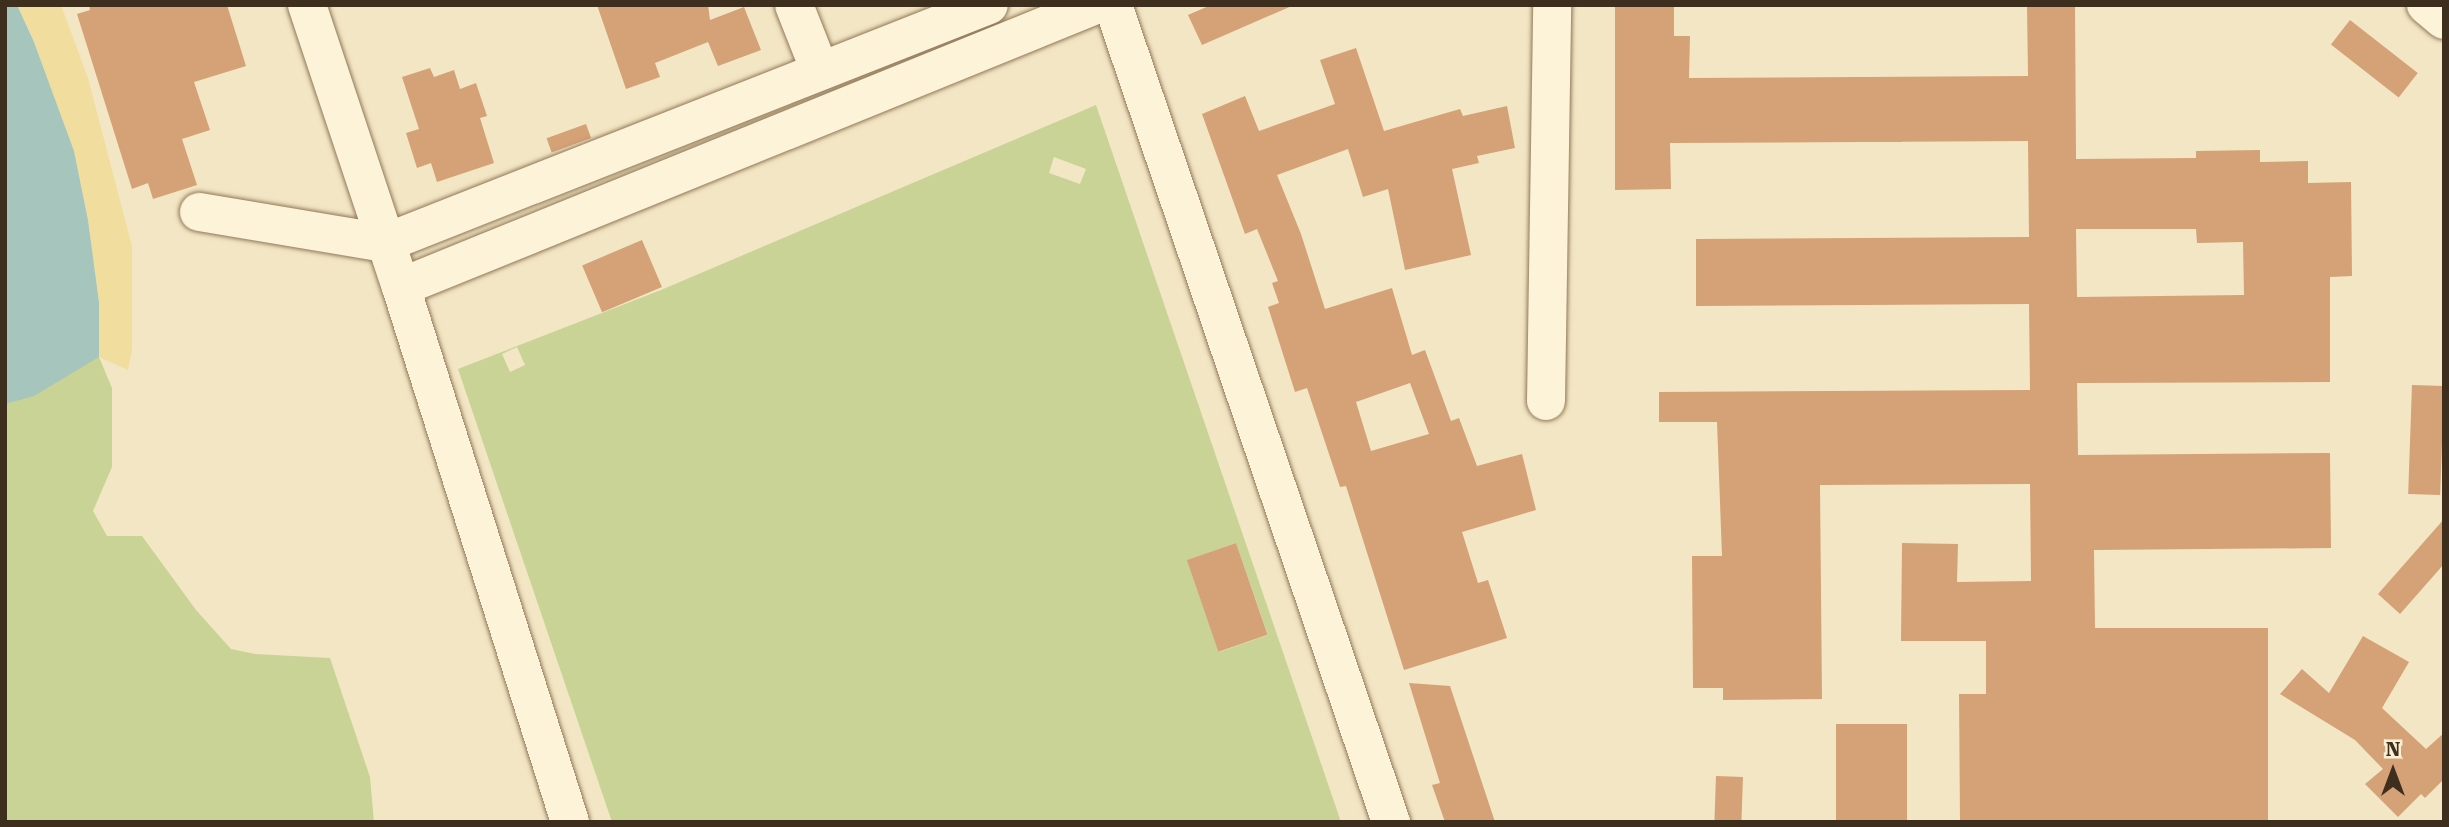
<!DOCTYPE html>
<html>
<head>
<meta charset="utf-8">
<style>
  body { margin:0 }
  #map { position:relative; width:2449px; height:827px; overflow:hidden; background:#f3e6c4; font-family:"Roboto Serif",serif }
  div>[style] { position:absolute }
  .green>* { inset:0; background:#c9d396 }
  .sand>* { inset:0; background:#f1de9e }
  .water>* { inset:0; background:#a6c5bd }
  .building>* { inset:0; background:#d5a176; transform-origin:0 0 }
  .roads { filter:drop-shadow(0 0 2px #907858) drop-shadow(0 0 2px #907858) }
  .minor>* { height:38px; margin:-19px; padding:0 19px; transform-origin:19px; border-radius:19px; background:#fcf3d8 }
  .tertiary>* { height:38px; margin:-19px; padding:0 19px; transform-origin:19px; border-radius:19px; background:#fcf3d8 }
  .secondary>* { height:38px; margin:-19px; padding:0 19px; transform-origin:19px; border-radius:19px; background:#fcf3d8 }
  span { translate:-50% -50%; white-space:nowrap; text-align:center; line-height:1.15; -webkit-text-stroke:7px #f9f0d4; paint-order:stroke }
  .frame { position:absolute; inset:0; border:7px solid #3e2e1d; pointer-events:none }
  .north { position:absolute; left:2358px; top:736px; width:70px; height:70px; -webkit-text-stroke:5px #f9f0d4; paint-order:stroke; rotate:0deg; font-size:19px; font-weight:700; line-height:28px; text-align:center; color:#3e2e1d }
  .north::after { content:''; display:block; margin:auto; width:24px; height:32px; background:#3e2e1d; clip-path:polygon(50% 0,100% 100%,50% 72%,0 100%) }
</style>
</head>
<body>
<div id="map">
  <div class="green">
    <div style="clip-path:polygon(5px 5px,17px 5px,99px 357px,112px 388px,112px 467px,93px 511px,107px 536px,142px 536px,196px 610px,231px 649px,255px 654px,330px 658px,370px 777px,374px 822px,5px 822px)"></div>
    <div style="clip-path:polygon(evenodd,1096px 105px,1341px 822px,612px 822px,458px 369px,661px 290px,1096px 105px,1054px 157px,1086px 169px,1080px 184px,1049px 173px,1054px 157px,1096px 105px,517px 347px,525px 365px,510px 372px,502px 354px,517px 347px,1096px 105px,1236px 543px,1268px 635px,1219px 652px,1187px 560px,1236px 543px)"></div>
  </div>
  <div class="sand">
    <div style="clip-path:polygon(17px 5px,61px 5px,88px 78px,132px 246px,132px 350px,128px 370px,99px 357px,99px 302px,88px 220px,74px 151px,34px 42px)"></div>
  </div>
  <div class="water">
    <div style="clip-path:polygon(5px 5px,17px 5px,34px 42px,74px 151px,88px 220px,99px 302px,99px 357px,34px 396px,5px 404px)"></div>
  </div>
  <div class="building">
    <div style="clip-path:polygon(89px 5px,227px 5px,246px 66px,194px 82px,210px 130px,182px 139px,197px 185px,153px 199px,148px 183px,132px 189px,77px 14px,90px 10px)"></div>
    <div style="clip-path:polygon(597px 5px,708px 5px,710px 20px,744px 7px,761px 50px,718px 66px,708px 42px,655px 63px,660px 77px,626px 89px)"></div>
    <div style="clip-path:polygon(1211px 5px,1294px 5px,1202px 45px,1188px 15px)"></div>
    <div style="clip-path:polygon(evenodd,1615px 5px,1674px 5px,1674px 36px,1690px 36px,1689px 78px,2028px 76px,2027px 5px,2075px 5px,2076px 159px,2196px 158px,2196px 151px,2260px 150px,2260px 162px,2308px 161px,2308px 183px,2351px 182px,2352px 276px,2330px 277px,2330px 382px,2077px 383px,2078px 455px,2330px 453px,2331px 548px,2094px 550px,2095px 628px,2268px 628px,2268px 822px,1960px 822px,1959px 694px,1986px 694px,1986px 641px,1901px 641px,1902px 543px,1958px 544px,1957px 582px,2031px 581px,2030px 484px,1820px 485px,1822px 699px,1723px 700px,1723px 688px,1693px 688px,1692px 556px,1722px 556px,1717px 422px,1659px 422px,1659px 392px,2030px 390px,2029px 304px,1696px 306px,1696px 239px,2029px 237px,2028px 141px,1670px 143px,1671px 189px,1615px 190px,1615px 5px,2076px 229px,2196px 229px,2197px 243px,2243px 242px,2244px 295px,2077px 297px,2076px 229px)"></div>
    <div style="left:2350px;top:20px;width:86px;height:31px;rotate:38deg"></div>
    <div style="clip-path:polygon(evenodd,1356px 48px,1384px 131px,1460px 109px,1463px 116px,1507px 106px,1515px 148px,1477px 156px,1479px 163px,1452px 169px,1471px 255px,1405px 270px,1388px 189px,1363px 197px,1348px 149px,1277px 175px,1301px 234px,1325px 309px,1392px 288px,1412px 355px,1425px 350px,1451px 421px,1459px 418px,1477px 466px,1522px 454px,1536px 510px,1462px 532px,1478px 583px,1488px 580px,1507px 638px,1404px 670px,1346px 486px,1340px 487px,1307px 388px,1295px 392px,1268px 307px,1279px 303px,1272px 283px,1278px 281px,1257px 229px,1245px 234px,1202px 114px,1245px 96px,1259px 131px,1335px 104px,1320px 60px,1356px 48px,1410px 383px,1429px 434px,1371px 451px,1356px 402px,1410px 383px)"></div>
    <div style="clip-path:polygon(430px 68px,434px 77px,454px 70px,460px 89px,476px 83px,487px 116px,480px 118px,494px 163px,437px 182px,431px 163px,417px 168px,406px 133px,419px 129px,402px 77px)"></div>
    <div style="left:586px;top:124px;width:15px;height:42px;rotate:70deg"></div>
    <div style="left:642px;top:240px;width:51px;height:65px;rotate:67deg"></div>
    <div style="left:2412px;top:385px;width:32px;height:109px;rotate:2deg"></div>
    <div style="clip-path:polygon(2444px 519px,2444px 564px,2400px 614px,2378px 594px)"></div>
    <div style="left:1236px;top:543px;width:97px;height:52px;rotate:71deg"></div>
    <div style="clip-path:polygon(2363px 636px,2409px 662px,2382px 708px,2426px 749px,2444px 733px,2444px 779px,2425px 798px,2421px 794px,2398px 817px,2365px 784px,2383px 769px,2355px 740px,2280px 694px,2302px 669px,2329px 693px)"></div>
    <div style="clip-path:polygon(1409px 683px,1450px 686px,1495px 822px,1445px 822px,1432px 785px,1440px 783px)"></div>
    <div style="left:1836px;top:724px;width:71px;height:98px"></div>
    <div style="left:1716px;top:776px;width:27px;height:46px;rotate:2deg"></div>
  </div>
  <div class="roads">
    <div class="minor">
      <div style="left:794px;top:5px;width:71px;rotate:68.5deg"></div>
      <div style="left:1113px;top:5px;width:863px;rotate:71.21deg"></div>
      <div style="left:2426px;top:5px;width:23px;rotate:40deg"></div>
      <div style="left:199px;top:212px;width:189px;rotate:9.5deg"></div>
      <div style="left:1546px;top:401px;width:396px;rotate:-89.1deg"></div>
    </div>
    <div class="tertiary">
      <div style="left:385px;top:243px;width:649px;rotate:-21.51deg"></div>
      <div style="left:401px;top:287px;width:750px;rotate:-22.09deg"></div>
    </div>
    <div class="secondary">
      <div style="left:307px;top:5px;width:297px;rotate:71.6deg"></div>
      <div style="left:401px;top:287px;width:561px;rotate:72.47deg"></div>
    </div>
  </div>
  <div class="frame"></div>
  <div class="north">N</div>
</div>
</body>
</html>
